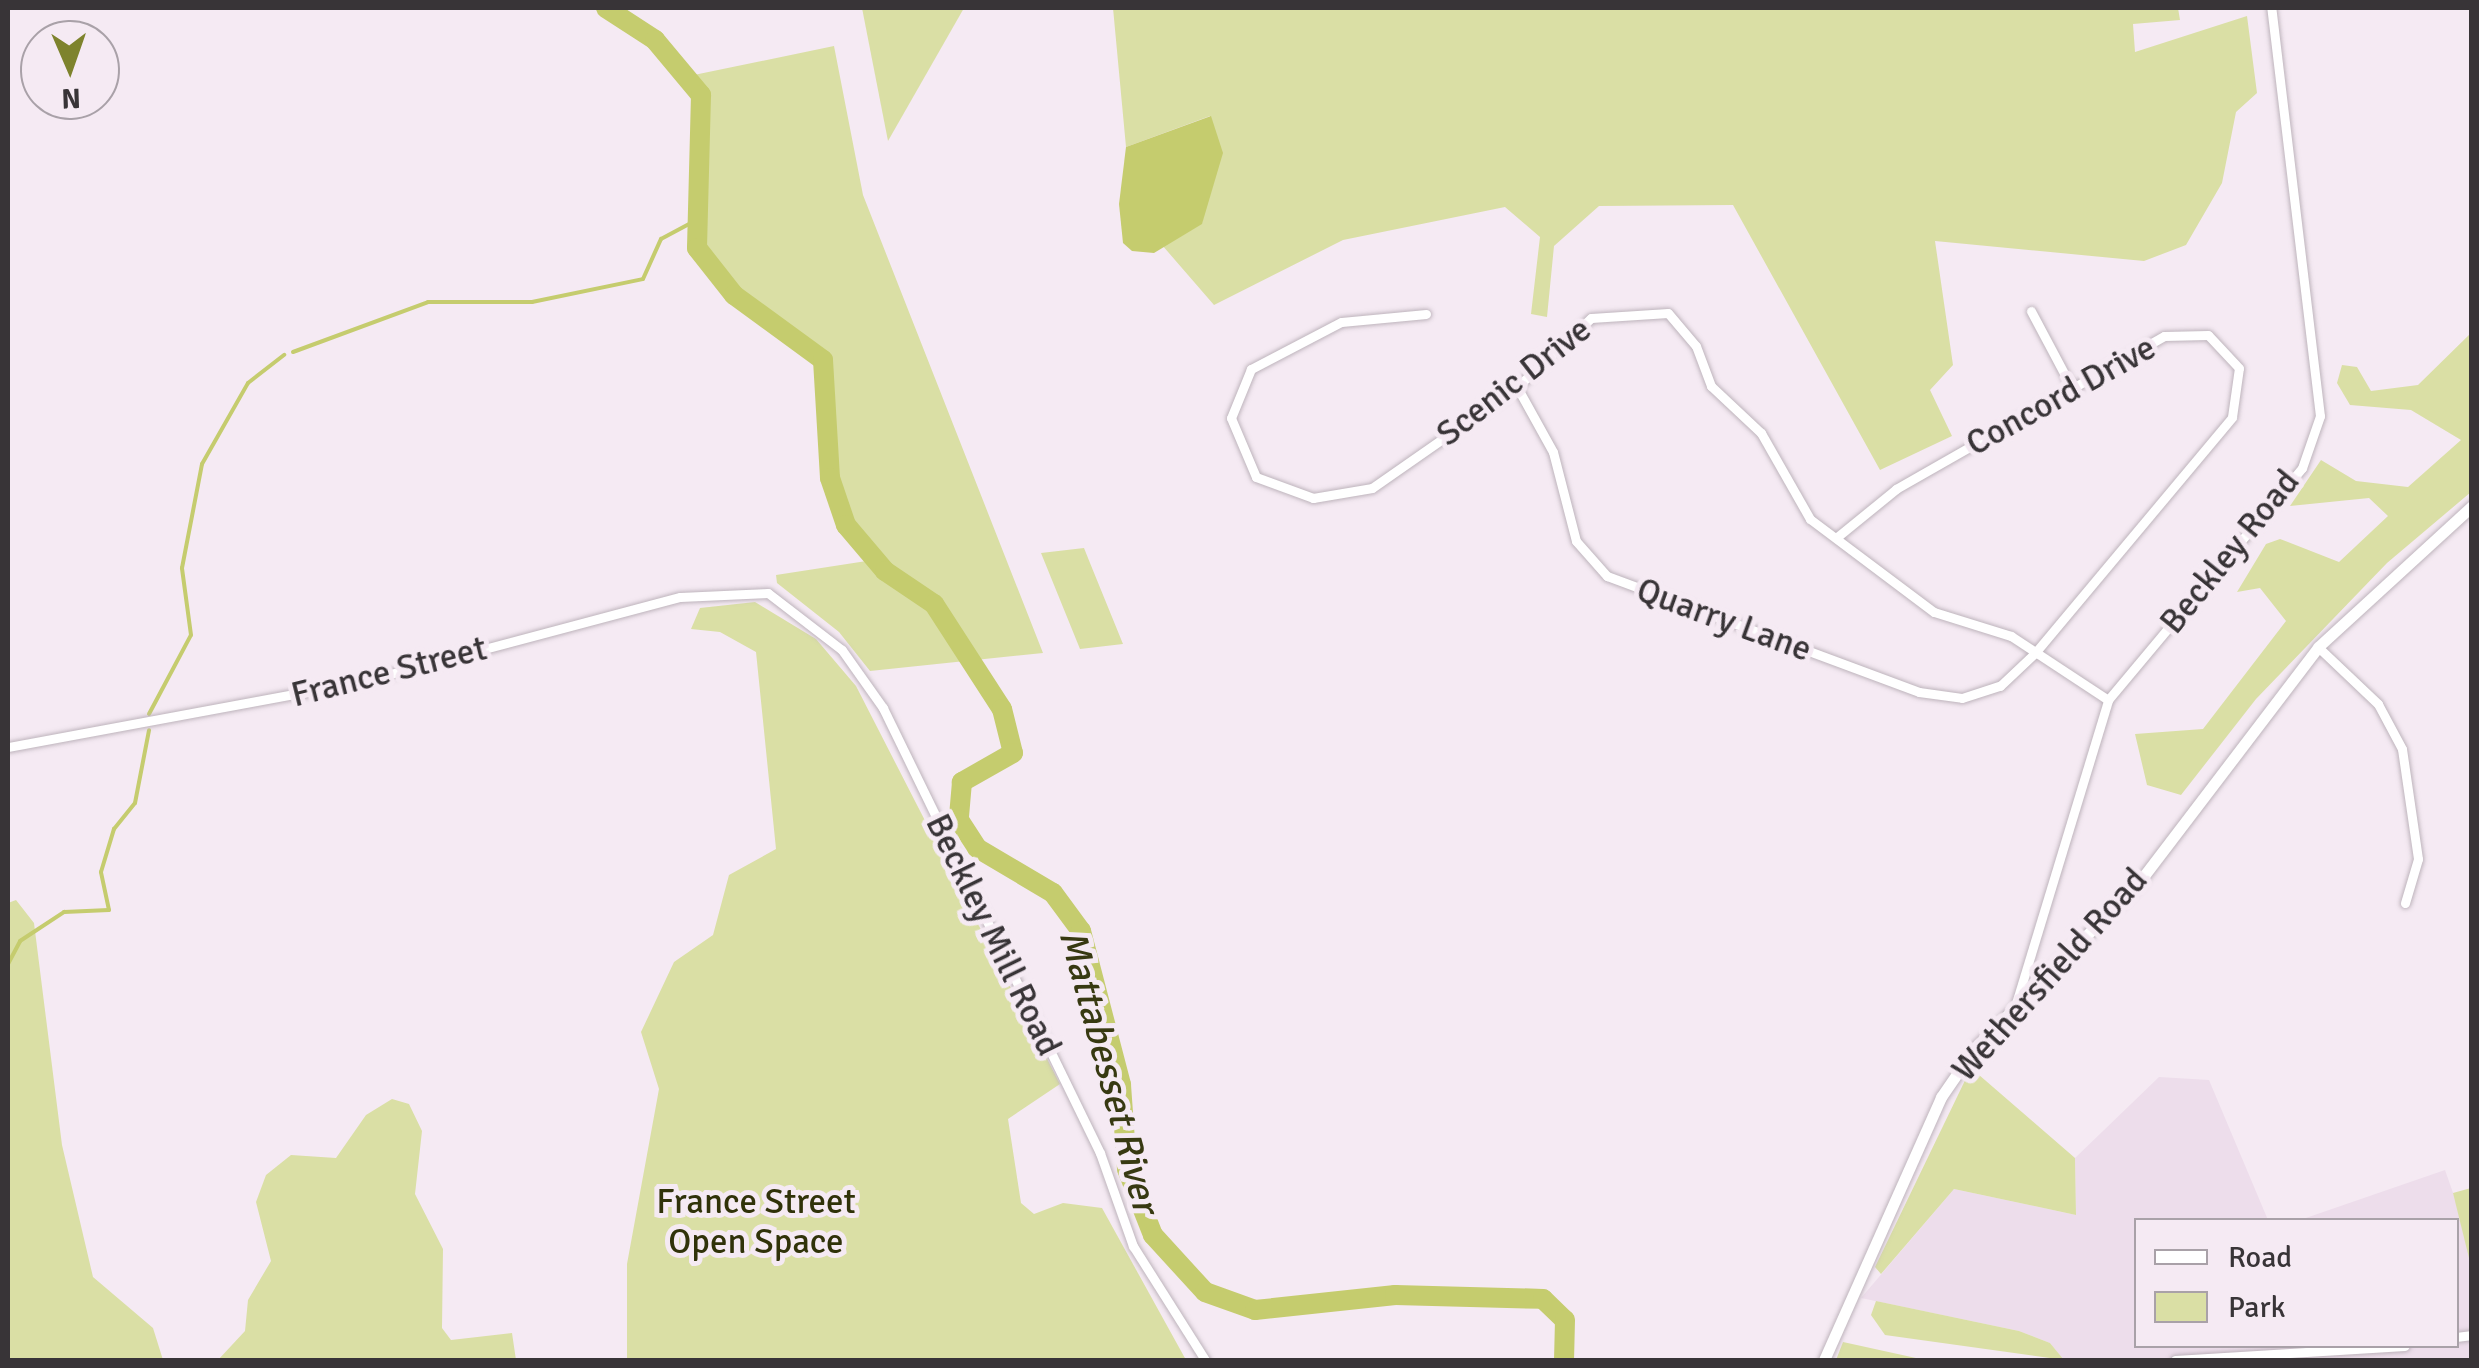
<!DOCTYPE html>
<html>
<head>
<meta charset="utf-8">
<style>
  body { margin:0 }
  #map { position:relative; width:2479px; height:1368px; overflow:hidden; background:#f5eaf3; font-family:Signika,sans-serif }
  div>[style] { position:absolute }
  .built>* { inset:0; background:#edddeb }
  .green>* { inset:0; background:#dadfa5 }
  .water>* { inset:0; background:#c5cc6e }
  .stream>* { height:4px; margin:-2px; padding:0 2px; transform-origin:2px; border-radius:2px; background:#c5cc6e }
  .river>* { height:20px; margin:-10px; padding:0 10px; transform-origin:10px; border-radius:10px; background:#c5cc6e }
  .roads { filter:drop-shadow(0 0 2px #beb4bc) drop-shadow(0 0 2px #beb4bc) }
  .minor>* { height:9px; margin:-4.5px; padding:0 4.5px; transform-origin:4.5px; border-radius:4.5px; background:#fff }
  .tertiary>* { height:11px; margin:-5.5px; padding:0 5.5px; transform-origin:5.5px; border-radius:5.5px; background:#fff }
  span { translate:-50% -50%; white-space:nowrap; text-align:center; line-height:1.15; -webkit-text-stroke:10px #f5eaf3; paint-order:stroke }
  .street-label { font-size:35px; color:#383437 }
  .park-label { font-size:35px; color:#303209 }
  .water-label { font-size:38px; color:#373911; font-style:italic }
  .frame { position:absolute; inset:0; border:10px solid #383437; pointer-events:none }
  .legend { position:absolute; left:2134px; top:1218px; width:325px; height:130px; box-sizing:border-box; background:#f5eaf3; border:2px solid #a9a1a8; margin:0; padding:12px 18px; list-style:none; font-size:30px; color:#383437 }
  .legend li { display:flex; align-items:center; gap:20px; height:50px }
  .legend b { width:50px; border:2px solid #a9a1a8 }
  .north { position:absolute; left:20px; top:20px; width:100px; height:100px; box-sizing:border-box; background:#f5eaf3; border:2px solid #a9a1a8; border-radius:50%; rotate:178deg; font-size:28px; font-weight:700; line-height:40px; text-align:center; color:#383437 }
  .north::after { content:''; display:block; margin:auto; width:35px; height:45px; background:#7e832d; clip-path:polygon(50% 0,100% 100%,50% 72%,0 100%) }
</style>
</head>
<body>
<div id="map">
  <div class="built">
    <div style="clip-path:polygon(2159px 1077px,2209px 1080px,2268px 1220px,2136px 1220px,2136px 1346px,2456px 1346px,2456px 1220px,2300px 1220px,2445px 1170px,2471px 1244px,2471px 1360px,2064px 1360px,2050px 1343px,2019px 1331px,1861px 1298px,1954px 1189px,2076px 1215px,2075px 1158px)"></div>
  </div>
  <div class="green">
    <div style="clip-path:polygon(964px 8px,888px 141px,862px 8px)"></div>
    <div style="clip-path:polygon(1113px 8px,2178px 8px,2180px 20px,2133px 24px,2135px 52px,2247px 16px,2257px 93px,2236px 112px,2222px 183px,2186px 245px,2144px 261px,1935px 241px,1953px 365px,1930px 390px,1952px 436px,1880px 470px,1733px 205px,1599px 206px,1554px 246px,1547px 317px,1531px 314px,1540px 237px,1505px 207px,1343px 240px,1214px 305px,1162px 245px,1202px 223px,1210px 116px,1126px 147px)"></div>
    <div style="clip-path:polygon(834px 46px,863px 195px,1043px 653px,870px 671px,839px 632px,777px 583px,776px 575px,873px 560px,832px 488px,823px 360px,734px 295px,699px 253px,693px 205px,706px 117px,689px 76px)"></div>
    <div style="clip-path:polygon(2471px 333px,2471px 492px,2387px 563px,2256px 699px,2181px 795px,2147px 785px,2135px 734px,2203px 729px,2286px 621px,2260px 588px,2237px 592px,2266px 544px,2280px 539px,2339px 562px,2388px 516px,2369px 498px,2290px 506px,2321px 460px,2356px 481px,2408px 487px,2461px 440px,2411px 410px,2350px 405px,2337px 383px,2342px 365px,2357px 367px,2371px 391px,2418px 385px)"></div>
    <div style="clip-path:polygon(1084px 548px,1090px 563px,1123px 644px,1080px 649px,1041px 553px)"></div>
    <div style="clip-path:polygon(755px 602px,816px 639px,856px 686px,1060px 1084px,1008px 1119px,1021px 1203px,1034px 1214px,1063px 1203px,1102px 1208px,1186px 1360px,627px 1360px,627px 1264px,659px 1089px,641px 1032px,674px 962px,713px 935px,729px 875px,776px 849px,756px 652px,720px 632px,691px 629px,700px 608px)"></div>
    <div style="clip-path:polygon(16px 900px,34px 923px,62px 1145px,93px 1277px,153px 1328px,163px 1360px,8px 1360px,8px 903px)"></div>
    <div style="clip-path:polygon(1971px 1068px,2075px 1158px,2076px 1215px,1954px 1189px,1881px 1274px,1875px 1267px)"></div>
    <div style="clip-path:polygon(392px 1099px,409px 1104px,422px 1131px,415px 1194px,443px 1249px,442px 1328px,451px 1340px,512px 1333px,516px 1360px,218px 1360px,245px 1331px,248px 1300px,271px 1261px,256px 1202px,266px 1175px,291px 1155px,336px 1158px,366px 1115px)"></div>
    <div style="clip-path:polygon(2471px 1188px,2472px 1188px,2471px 1266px,2453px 1193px)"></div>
    <div style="clip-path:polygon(1876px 1301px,2019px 1331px,2050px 1343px,2064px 1360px,1885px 1335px,1871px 1315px)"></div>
    <div style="clip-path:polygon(1843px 1342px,1925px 1360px,1836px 1360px)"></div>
  </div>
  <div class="water">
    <div style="clip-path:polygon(1211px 116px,1223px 153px,1202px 224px,1154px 253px,1132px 251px,1123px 243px,1119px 204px,1126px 147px)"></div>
  </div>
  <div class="stream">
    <div style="left:293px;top:352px;width:144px;rotate:-20.3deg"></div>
    <div style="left:428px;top:302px;width:104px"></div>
    <div style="left:532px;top:302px;width:113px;rotate:-11.7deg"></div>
    <div style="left:643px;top:279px;width:44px;rotate:-65.8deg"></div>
    <div style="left:661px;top:239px;width:36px;rotate:-28deg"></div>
    <div style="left:149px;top:714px;width:89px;rotate:-62deg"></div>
    <div style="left:191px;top:635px;width:68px;rotate:-97.7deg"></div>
    <div style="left:182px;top:568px;width:106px;rotate:-79.1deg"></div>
    <div style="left:202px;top:464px;width:93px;rotate:-60.4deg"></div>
    <div style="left:248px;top:383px;width:46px;rotate:-37.9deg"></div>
    <div style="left:8px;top:964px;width:26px;rotate:-62deg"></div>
    <div style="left:20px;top:941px;width:53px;rotate:-33.4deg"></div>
    <div style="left:64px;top:912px;width:45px;rotate:-2.5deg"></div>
    <div style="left:109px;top:910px;width:39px;rotate:-102deg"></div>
    <div style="left:101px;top:872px;width:45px;rotate:-73.2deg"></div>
    <div style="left:114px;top:829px;width:33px;rotate:-51deg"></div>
    <div style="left:135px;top:803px;width:74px;rotate:-79.1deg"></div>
  </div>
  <div class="river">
    <div style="left:606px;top:8px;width:59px;rotate:33.1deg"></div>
    <div style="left:655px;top:40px;width:72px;rotate:50.1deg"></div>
    <div style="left:701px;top:95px;width:153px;rotate:91.5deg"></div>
    <div style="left:697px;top:248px;width:60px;rotate:51.8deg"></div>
    <div style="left:734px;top:295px;width:110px;rotate:36.1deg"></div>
    <div style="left:823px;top:360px;width:118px;rotate:86.6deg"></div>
    <div style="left:830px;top:478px;width:50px;rotate:71.2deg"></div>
    <div style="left:846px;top:525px;width:60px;rotate:49.7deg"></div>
    <div style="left:885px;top:571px;width:59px;rotate:34deg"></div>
    <div style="left:934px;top:604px;width:125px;rotate:57.1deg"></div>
    <div style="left:1002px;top:709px;width:45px;rotate:76deg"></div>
    <div style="left:1013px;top:753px;width:59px;rotate:150.4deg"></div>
    <div style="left:962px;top:782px;width:38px;rotate:95deg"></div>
    <div style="left:959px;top:820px;width:33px;rotate:57deg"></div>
    <div style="left:977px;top:848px;width:88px;rotate:30.6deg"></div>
    <div style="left:1053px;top:893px;width:47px;rotate:53.6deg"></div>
    <div style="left:1081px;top:931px;width:159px;rotate:75.4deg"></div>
    <div style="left:1121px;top:1085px;width:84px;rotate:85.9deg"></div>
    <div style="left:1127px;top:1169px;width:71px;rotate:68.5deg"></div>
    <div style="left:1153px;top:1235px;width:77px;rotate:47.6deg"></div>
    <div style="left:1205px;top:1292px;width:53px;rotate:19.8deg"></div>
    <div style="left:1255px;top:1310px;width:141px;rotate:-6.1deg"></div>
    <div style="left:1395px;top:1295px;width:148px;rotate:1.5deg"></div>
    <div style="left:1543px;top:1299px;width:30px;rotate:44deg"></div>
    <div style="left:1565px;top:1320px;width:40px;rotate:91.4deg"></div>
  </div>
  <div class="roads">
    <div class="minor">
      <div style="left:2031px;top:311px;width:87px;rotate:62deg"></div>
      <div style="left:1426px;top:314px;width:85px;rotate:174.6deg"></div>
      <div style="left:1341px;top:322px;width:102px;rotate:152.4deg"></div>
      <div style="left:1251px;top:369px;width:53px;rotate:112.2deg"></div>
      <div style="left:1231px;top:418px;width:64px;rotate:67deg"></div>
      <div style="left:1256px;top:477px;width:61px;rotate:20.2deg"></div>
      <div style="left:1313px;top:498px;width:60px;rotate:-9.6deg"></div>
      <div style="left:1372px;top:488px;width:177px;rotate:-34.9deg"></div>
      <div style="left:1517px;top:387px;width:101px;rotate:-43deg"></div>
      <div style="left:1591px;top:318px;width:77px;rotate:-3.7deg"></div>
      <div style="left:1668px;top:313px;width:43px;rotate:49.7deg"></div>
      <div style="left:1696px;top:346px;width:43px;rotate:69.4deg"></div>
      <div style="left:1711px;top:386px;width:69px;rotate:43.2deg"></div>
      <div style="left:1761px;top:433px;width:99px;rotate:60.3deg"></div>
      <div style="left:1810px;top:519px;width:155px;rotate:36.9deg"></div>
      <div style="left:1934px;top:612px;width:81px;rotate:17.3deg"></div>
      <div style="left:2011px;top:636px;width:116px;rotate:33.4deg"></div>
      <div style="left:1517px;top:387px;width:74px;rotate:61deg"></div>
      <div style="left:1553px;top:452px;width:92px;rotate:75.5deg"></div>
      <div style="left:1576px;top:541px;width:47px;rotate:48.5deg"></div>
      <div style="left:1607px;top:576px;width:333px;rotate:20.4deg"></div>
      <div style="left:1919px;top:692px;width:43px;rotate:7.9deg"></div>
      <div style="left:1962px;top:698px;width:40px;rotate:-18deg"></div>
      <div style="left:2000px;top:686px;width:48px;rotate:-43.3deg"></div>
      <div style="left:2035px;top:653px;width:307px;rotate:-50.1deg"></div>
      <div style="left:2232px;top:417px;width:49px;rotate:-81.9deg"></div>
      <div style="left:2239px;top:368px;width:45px;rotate:-133.2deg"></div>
      <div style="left:2208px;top:335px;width:44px;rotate:178.7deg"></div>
      <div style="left:2164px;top:336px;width:309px;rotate:150.3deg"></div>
      <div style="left:1896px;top:489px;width:77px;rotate:140.8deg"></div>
      <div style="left:2318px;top:647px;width:83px;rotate:43.5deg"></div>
      <div style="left:2378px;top:704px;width:51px;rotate:61.9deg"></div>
      <div style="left:2402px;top:749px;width:111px;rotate:81.7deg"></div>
      <div style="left:2418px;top:859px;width:46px;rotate:106.5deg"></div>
      <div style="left:8px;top:747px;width:362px;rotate:-10.5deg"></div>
      <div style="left:364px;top:681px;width:327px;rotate:-14.9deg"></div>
      <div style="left:680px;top:597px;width:88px;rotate:-2.6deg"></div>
      <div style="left:768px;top:593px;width:93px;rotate:37.6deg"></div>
      <div style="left:842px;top:650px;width:71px;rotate:54.7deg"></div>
      <div style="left:883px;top:708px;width:495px;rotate:64deg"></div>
      <div style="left:1100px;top:1153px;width:99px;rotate:70.5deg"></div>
      <div style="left:1133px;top:1246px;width:135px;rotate:57.7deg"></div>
      <div style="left:2014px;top:1010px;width:324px;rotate:-73.1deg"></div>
      <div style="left:2108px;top:700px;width:302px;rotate:-50.1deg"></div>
      <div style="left:2302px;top:468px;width:55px;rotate:-70.9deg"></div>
      <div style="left:2320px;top:416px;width:411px;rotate:-96.8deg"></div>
      <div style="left:2456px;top:1337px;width:16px;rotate:-7deg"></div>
      <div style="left:2175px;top:1360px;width:230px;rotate:-3.5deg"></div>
    </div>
    <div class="tertiary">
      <div style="left:1824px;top:1360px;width:288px;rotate:-66deg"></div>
      <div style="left:1941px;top:1097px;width:58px;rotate:-55.5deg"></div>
      <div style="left:1974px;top:1049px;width:236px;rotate:-45.3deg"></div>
      <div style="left:2140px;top:881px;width:294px;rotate:-52.7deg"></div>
      <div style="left:2318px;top:647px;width:209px;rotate:-42.5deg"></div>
    </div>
  </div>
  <div class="street-label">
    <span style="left:1514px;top:382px;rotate:-38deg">Scenic Drive</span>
    <span style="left:2061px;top:396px;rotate:-29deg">Concord Drive</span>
    <span style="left:2230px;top:552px;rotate:-51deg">Beckley Road</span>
    <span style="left:1724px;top:620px;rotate:20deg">Quarry Lane</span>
    <span style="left:389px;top:672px;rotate:-14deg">France Street</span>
    <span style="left:993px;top:935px;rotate:64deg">Beckley Mill Road</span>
    <span style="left:2050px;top:975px;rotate:-48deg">Wethersfield Road</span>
  </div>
  <div class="park-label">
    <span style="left:756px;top:1222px">France Street<br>Open Space</span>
  </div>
  <div class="water-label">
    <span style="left:1109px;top:1071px;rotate:75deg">Mattabesset River</span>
  </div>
  <div class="frame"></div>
  <ul class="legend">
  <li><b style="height:12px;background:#fff"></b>Road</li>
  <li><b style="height:28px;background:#dadfa5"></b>Park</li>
  </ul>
  <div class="north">N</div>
</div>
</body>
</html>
